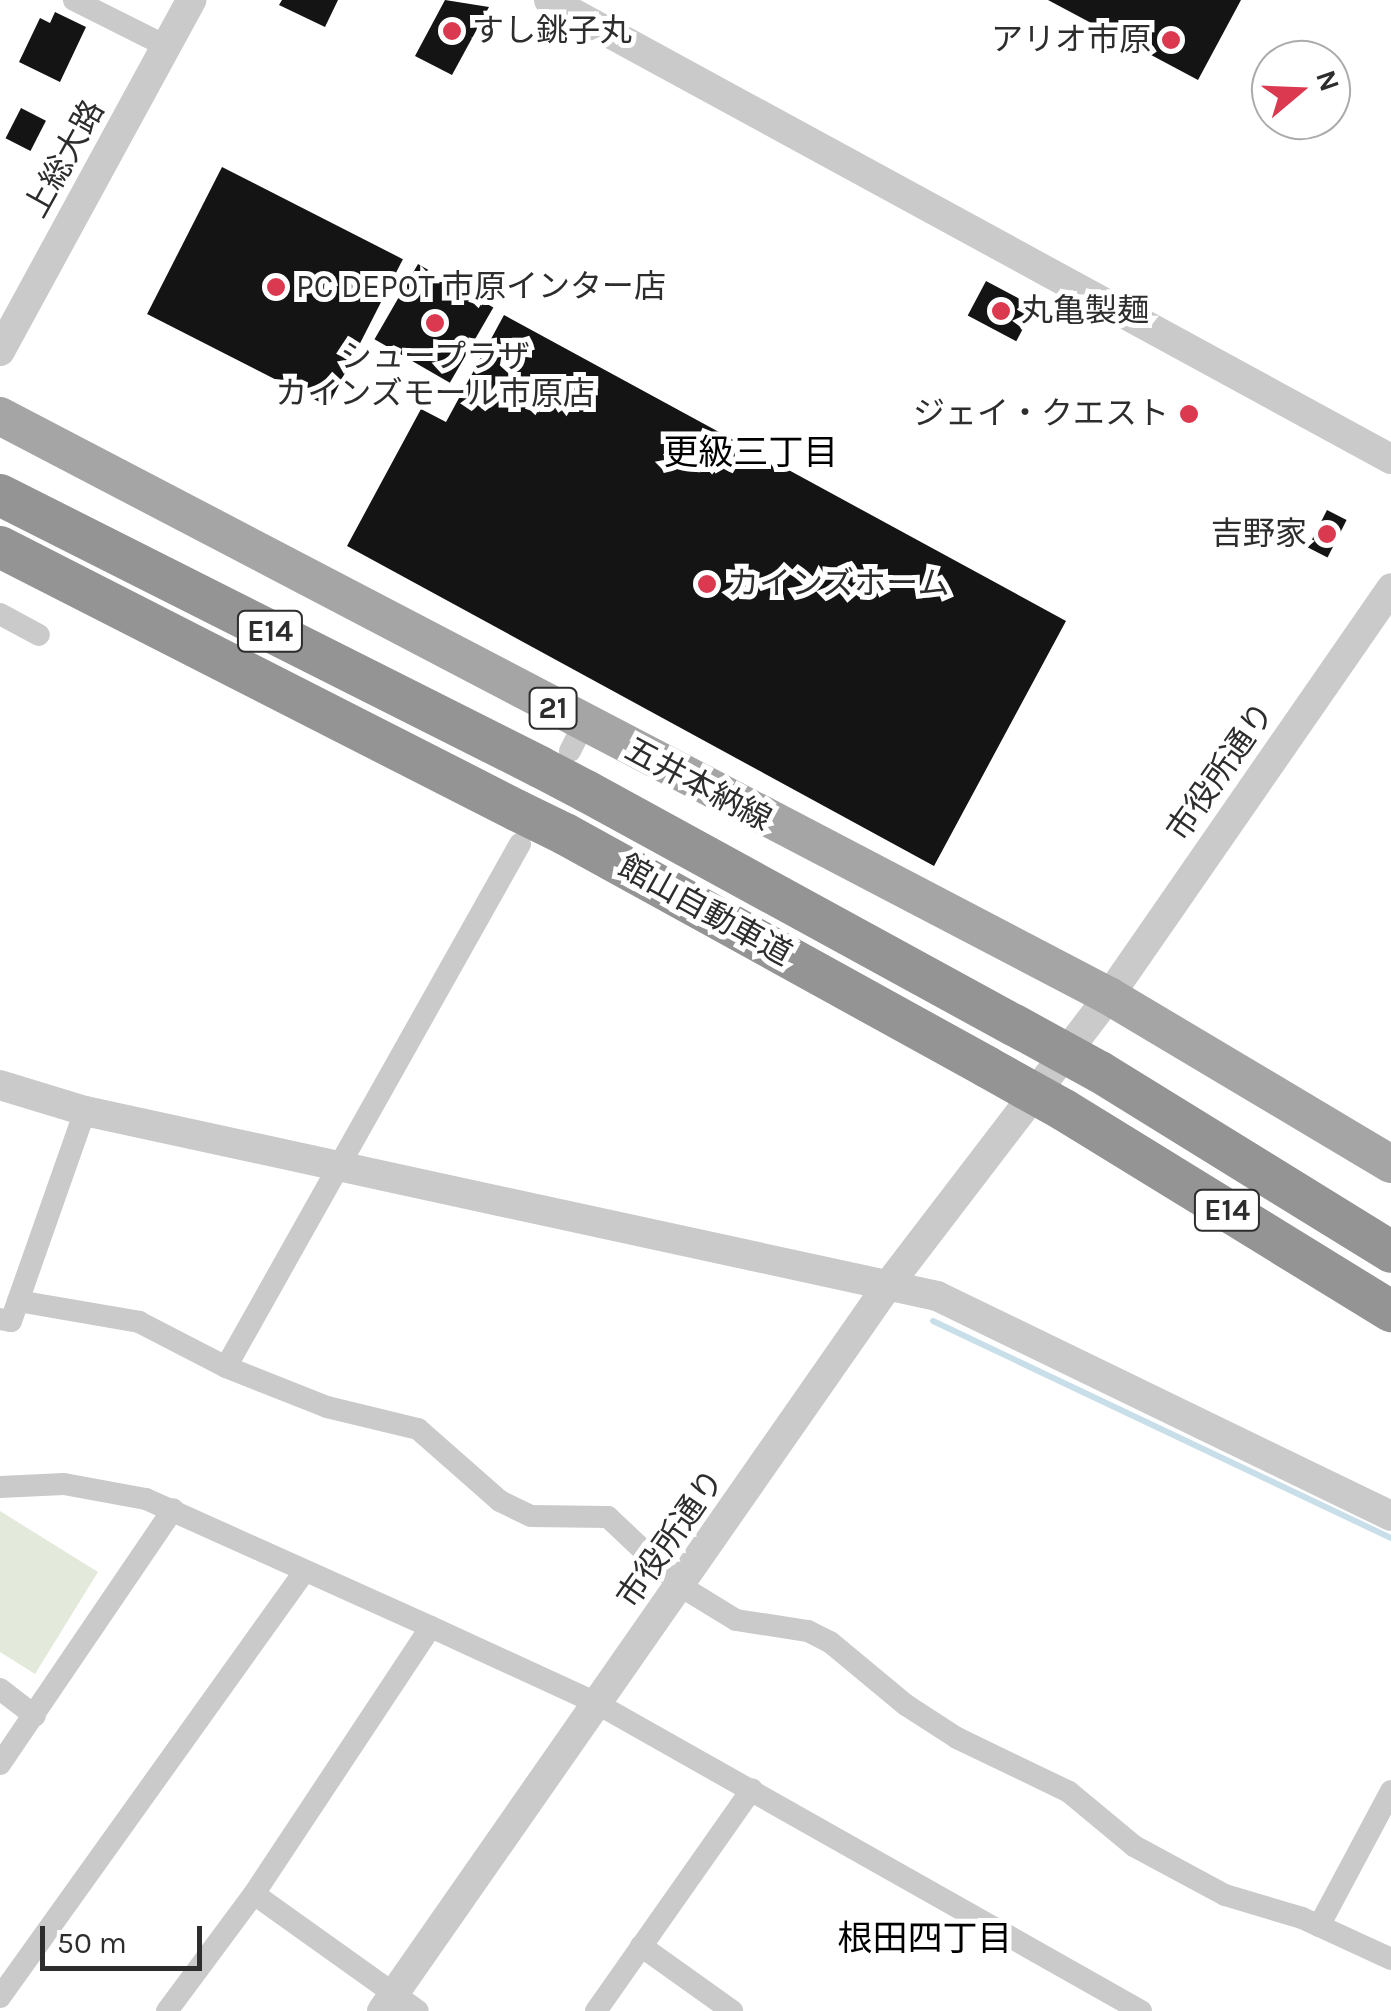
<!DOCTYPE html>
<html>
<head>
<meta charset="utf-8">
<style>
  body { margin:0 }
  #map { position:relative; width:1391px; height:2011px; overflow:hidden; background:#fff; font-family:Karla,"Noto Sans JP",sans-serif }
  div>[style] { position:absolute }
  .green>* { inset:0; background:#e4eadb }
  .stream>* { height:6px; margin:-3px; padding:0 3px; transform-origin:3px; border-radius:3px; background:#c8dee9 }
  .building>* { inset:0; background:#141414; transform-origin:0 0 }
  .minor>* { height:22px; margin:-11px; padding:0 11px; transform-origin:11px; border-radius:11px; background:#cacaca }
  .tertiary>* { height:30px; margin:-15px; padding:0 15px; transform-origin:15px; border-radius:15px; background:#cacaca }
  .primary>* { height:38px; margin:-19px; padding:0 19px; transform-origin:19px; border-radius:19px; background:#a5a5a5 }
  .motorway>* { height:42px; margin:-21px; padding:0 21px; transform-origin:21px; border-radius:21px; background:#949494 }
  .motorway-bridge>* { height:42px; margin:-21px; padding:0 21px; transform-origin:21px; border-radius:21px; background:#949494 }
  .dots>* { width:28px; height:28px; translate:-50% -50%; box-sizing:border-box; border:5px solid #fff; border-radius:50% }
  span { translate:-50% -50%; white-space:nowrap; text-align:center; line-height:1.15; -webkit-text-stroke:10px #fff; paint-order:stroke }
  .shield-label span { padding:2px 8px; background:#fff; border:2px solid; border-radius:8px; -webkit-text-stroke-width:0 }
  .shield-label { font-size:30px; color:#2d2d2d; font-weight:700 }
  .poi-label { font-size:32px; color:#2d2d2d }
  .left { translate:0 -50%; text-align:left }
  .right { translate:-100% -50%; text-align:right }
  .street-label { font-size:32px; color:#2d2d2d }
  .neighbourhood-label { font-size:35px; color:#000 }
  .north { position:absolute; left:1251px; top:40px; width:100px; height:100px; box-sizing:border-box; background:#fff; border:2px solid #ababab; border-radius:50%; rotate:71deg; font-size:28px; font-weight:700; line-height:40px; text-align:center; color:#2d2d2d }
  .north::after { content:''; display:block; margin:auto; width:35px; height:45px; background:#da3950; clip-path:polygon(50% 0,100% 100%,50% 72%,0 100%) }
  .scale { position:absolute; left:40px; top:1926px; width:162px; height:45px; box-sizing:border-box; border:5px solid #2d2d2d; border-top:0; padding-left:12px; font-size:30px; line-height:35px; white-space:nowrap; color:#2d2d2d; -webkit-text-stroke:8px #fff; paint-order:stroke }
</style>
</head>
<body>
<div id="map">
  <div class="green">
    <div style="clip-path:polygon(0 1511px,98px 1572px,35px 1674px,0 1652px)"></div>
  </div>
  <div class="stream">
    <div style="left:933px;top:1321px;width:507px;rotate:25.35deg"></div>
  </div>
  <div class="building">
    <div style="clip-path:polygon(282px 0,338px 0,325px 27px,279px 5px)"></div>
    <div style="clip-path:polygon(445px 0,489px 7px,452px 75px,415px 56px)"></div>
    <div style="clip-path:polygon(1048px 0,1241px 0,1198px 80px)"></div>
    <div style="clip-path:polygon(55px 12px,86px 27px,60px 82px,19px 62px,40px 18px,50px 23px)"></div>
    <div style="left:21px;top:108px;width:28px;height:34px;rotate:27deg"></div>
    <div style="left:222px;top:167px;width:203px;height:165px;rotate:27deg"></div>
    <div style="left:418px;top:264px;width:87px;height:87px;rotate:30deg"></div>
    <div style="left:986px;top:281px;width:55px;height:39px;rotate:28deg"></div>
    <div style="clip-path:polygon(504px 315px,1066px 621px,934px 866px,347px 546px,421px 409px,446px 422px)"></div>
    <div style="left:1327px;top:510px;width:22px;height:42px;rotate:27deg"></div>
  </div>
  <div class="minor">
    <div style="left:74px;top:0;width:103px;rotate:26.6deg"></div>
    <div style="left:0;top:614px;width:44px;rotate:28.3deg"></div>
    <div style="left:570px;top:751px;width:30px;rotate:-63deg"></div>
    <div style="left:18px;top:1301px;width:123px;rotate:9.8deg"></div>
    <div style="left:139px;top:1322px;width:98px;rotate:27.3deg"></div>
    <div style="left:226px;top:1367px;width:109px;rotate:21.6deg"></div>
    <div style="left:327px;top:1407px;width:94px;rotate:13.6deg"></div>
    <div style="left:418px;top:1429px;width:109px;rotate:41.3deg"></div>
    <div style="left:500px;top:1501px;width:34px;rotate:26deg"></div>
    <div style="left:531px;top:1516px;width:77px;rotate:0.7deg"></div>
    <div style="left:608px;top:1517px;width:102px;rotate:43.4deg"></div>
    <div style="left:682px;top:1587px;width:63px;rotate:31.4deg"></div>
    <div style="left:736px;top:1620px;width:73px;rotate:8.7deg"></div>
    <div style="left:808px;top:1631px;width:25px;rotate:27deg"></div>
    <div style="left:830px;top:1642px;width:99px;rotate:39.7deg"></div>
    <div style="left:906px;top:1705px;width:61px;rotate:32.9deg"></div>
    <div style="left:957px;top:1738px;width:124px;rotate:25.7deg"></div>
    <div style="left:1069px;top:1792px;width:85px;rotate:39.7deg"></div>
    <div style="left:1134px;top:1846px;width:103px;rotate:28.3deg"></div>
    <div style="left:1225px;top:1895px;width:80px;rotate:16.6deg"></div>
    <div style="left:1302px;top:1918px;width:98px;rotate:24.7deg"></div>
    <div style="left:0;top:1319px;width:11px;rotate:10deg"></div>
    <div style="left:11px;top:1321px;width:223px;rotate:-70.6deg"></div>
    <div style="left:226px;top:1367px;width:600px;rotate:-60.66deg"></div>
    <div style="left:0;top:1487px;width:64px;rotate:-2.7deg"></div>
    <div style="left:64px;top:1484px;width:83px;rotate:10.4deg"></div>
    <div style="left:146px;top:1499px;width:312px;rotate:24.2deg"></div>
    <div style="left:431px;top:1627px;width:182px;rotate:24.7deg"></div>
    <div style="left:596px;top:1703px;width:626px;rotate:29.47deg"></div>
    <div style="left:0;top:1689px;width:44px;rotate:37.6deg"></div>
    <div style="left:0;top:1764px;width:308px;rotate:-55.8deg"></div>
    <div style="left:254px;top:1894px;width:201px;rotate:35.5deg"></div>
    <div style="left:1319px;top:1926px;width:153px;rotate:-61.9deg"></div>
    <div style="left:641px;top:1946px;width:112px;rotate:35.5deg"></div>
    <div style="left:0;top:1997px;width:523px;rotate:-54.42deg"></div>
    <div style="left:167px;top:2011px;width:146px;rotate:-53.4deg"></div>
    <div style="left:254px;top:1894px;width:320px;rotate:-56.5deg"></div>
    <div style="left:596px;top:2011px;width:271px;rotate:-54.9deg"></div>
  </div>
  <div class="tertiary">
    <div style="left:549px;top:0;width:959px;rotate:28.6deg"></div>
    <div style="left:0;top:351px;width:400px;rotate:-61.4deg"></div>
    <div style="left:0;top:1085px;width:89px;rotate:17deg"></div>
    <div style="left:85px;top:1111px;width:872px;rotate:12.25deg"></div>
    <div style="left:937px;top:1296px;width:504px;rotate:25.85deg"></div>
    <div style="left:382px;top:2011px;width:881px;rotate:-55.12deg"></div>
    <div style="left:886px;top:1288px;width:367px;rotate:-52.6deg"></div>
    <div style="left:1109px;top:996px;width:496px;rotate:-55.3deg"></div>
  </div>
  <div class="primary">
    <div style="left:0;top:416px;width:1252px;rotate:27.61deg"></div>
    <div style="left:1109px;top:996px;width:328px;rotate:30.8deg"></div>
  </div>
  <div class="motorway">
    <div style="left:0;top:495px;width:605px;rotate:26.73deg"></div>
    <div style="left:0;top:547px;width:581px;rotate:27.01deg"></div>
    <div style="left:586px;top:791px;width:488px;rotate:28.7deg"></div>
    <div style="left:565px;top:834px;width:482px;rotate:28.9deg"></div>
    <div style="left:1100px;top:1072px;width:342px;rotate:31.7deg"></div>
    <div style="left:1064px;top:1110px;width:384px;rotate:31.6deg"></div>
  </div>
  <div class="motorway-bridge">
    <div style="left:540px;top:767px;width:52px;rotate:27.6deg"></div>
    <div style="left:518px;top:811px;width:52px;rotate:26.1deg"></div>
    <div style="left:1014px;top:1025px;width:98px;rotate:28.7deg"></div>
    <div style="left:987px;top:1067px;width:88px;rotate:29.2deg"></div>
  </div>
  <div class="dots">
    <div style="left:452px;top:31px;background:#da3950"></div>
    <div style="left:1171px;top:40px;background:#da3950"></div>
    <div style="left:276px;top:287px;background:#da3950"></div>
    <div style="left:1001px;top:311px;background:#da3950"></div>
    <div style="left:435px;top:323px;background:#da3950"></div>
    <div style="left:1189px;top:414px;background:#da3950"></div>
    <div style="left:1327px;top:534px;background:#da3950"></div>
    <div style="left:707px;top:584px;background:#da3950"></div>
  </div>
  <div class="shield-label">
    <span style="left:270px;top:631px">E14</span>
    <span style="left:553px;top:708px">21</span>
    <span style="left:1227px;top:1210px">E14</span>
  </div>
  <div class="poi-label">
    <span class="left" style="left:472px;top:31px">すし銚子丸</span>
    <span class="right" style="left:1151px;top:40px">アリオ市原</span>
    <span class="left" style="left:296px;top:287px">PC DEPOT 市原インター店</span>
    <span class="left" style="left:1021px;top:311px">丸亀製麺</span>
    <span style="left:435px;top:376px">シュープラザ<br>カインズモール市原店</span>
    <span class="right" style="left:1169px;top:414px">ジェイ・クエスト</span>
    <span class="right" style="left:1307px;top:534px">吉野家</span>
    <span class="left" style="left:727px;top:584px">カインズホーム</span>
  </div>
  <div class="street-label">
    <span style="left:65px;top:159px;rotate:-61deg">上総大路</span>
    <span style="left:1221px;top:772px;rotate:-55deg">市役所通り</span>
    <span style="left:698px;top:785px;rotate:28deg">五井本納線</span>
    <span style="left:705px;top:911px;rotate:29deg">館山自動車道</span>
    <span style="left:671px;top:1539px;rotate:-55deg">市役所通り</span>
  </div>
  <div class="neighbourhood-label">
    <span style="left:751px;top:453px">更級三丁目</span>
    <span style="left:925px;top:1939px">根田四丁目</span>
  </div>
  <div class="north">N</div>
  <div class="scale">50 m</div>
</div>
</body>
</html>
